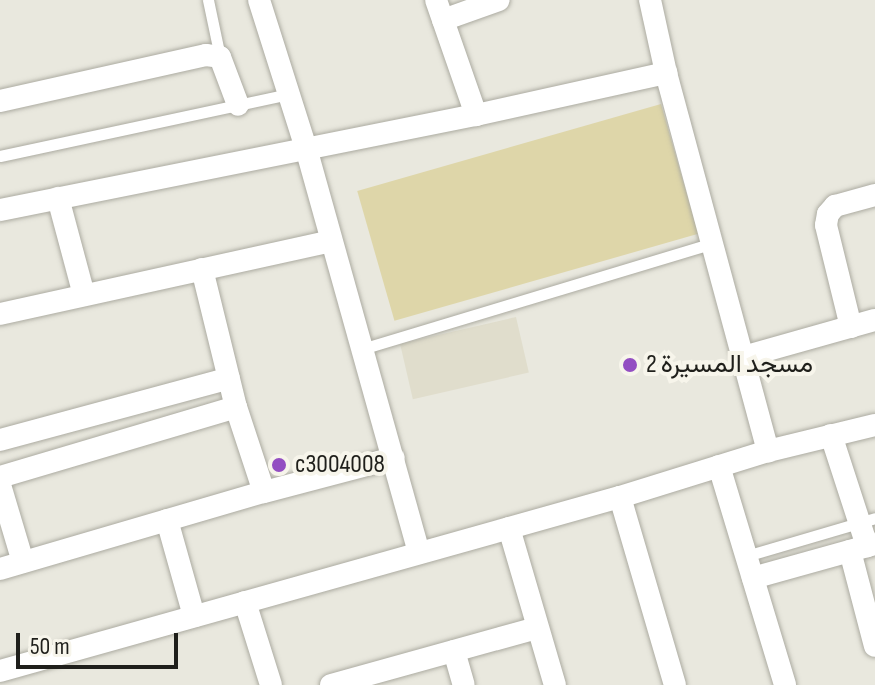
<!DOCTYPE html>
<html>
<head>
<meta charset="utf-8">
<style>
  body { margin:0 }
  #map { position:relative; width:875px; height:685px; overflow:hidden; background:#e9e8de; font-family:"Sofia Sans Condensed",Vazirmatn,sans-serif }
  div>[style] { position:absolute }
  .built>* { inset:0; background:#e0ddcc; transform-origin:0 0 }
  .green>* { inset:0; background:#ded6a9; transform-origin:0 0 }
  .roads { filter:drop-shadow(0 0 2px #acaba1) drop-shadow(0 0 2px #acaba1) }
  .service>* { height:11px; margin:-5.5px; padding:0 5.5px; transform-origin:5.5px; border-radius:5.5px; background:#fff }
  .minor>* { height:22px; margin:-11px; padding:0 11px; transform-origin:11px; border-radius:11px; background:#fff }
  .dots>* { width:22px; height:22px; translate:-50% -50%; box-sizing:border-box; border:4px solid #f7f5eb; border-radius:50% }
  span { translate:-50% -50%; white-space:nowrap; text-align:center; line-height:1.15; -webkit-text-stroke:8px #f7f5eb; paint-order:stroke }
  .poi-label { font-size:26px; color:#1f1f1b }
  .left { translate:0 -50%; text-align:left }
  .scale { position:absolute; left:16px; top:633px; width:162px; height:36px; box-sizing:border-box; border:4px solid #1f1f1b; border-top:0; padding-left:10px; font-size:24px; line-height:28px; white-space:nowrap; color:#1f1f1b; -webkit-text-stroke:6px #f7f5eb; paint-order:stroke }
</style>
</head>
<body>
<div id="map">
  <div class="built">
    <div style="left:516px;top:317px;width:57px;height:119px;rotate:77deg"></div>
  </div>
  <div class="green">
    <div style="left:661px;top:104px;width:135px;height:316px;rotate:74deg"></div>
  </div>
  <div class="roads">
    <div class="service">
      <div style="left:208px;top:0;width:58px;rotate:78.1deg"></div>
      <div style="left:0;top:156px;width:296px;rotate:-12.1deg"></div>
      <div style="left:362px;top:349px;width:366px;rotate:-16.8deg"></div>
      <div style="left:746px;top:556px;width:134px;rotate:-16.4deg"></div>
    </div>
    <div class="minor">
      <div style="left:259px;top:0;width:155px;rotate:72.4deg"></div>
      <div style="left:306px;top:148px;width:420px;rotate:74.4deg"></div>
      <div style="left:436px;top:0;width:122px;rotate:70.8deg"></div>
      <div style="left:650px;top:0;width:75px;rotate:77.6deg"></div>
      <div style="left:666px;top:73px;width:392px;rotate:74.9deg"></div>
      <div style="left:443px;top:20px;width:59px;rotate:-19.7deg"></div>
      <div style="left:0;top:101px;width:211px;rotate:-12.6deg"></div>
      <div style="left:206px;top:55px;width:14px;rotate:8deg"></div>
      <div style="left:220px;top:57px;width:51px;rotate:69.4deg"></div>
      <div style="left:58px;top:198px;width:100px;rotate:75deg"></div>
      <div style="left:0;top:210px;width:485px;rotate:-11.3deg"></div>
      <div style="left:476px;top:115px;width:195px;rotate:-12.5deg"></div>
      <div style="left:202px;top:269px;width:142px;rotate:76.2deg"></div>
      <div style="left:236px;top:407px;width:89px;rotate:71.8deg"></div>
      <div style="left:0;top:314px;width:339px;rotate:-12.4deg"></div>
      <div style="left:851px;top:327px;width:105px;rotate:-103.8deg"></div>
      <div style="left:826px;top:225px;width:11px;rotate:-80deg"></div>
      <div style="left:828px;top:214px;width:11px;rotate:-49deg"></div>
      <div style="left:835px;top:206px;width:41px;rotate:-15.4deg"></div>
      <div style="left:743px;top:357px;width:137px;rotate:-15.7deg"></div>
      <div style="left:831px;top:435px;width:117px;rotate:72deg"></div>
      <div style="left:0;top:440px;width:237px;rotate:-15.1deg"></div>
      <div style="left:719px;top:466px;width:229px;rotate:73.2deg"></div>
      <div style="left:0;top:477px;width:246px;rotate:-16.5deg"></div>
      <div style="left:0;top:485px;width:80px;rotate:73.4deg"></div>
      <div style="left:620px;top:497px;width:196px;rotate:73.7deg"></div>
      <div style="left:167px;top:520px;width:100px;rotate:74.3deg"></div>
      <div style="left:509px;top:528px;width:164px;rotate:73.7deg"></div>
      <div style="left:850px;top:551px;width:98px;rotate:75.3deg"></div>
      <div style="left:0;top:569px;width:275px;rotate:-16.3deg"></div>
      <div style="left:264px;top:492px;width:134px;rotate:-14.7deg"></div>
      <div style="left:753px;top:578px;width:127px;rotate:-15.6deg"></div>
      <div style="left:245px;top:602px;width:87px;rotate:72.6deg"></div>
      <div style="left:454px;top:651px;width:35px;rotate:74deg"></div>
      <div style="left:0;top:671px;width:644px;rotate:-15.68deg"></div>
      <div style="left:620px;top:497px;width:155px;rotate:-17.3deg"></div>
      <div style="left:768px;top:451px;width:110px;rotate:-13.7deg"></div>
      <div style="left:331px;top:685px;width:214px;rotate:-15.5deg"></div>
    </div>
  </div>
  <div class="dots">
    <div style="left:630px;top:365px;background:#934ec2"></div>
    <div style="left:279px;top:465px;background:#934ec2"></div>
  </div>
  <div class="poi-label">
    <span class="left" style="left:646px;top:365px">مسجد المسيرة 2</span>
    <span class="left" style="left:295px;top:465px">c3004008</span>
  </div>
  <div class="scale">50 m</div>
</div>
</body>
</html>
